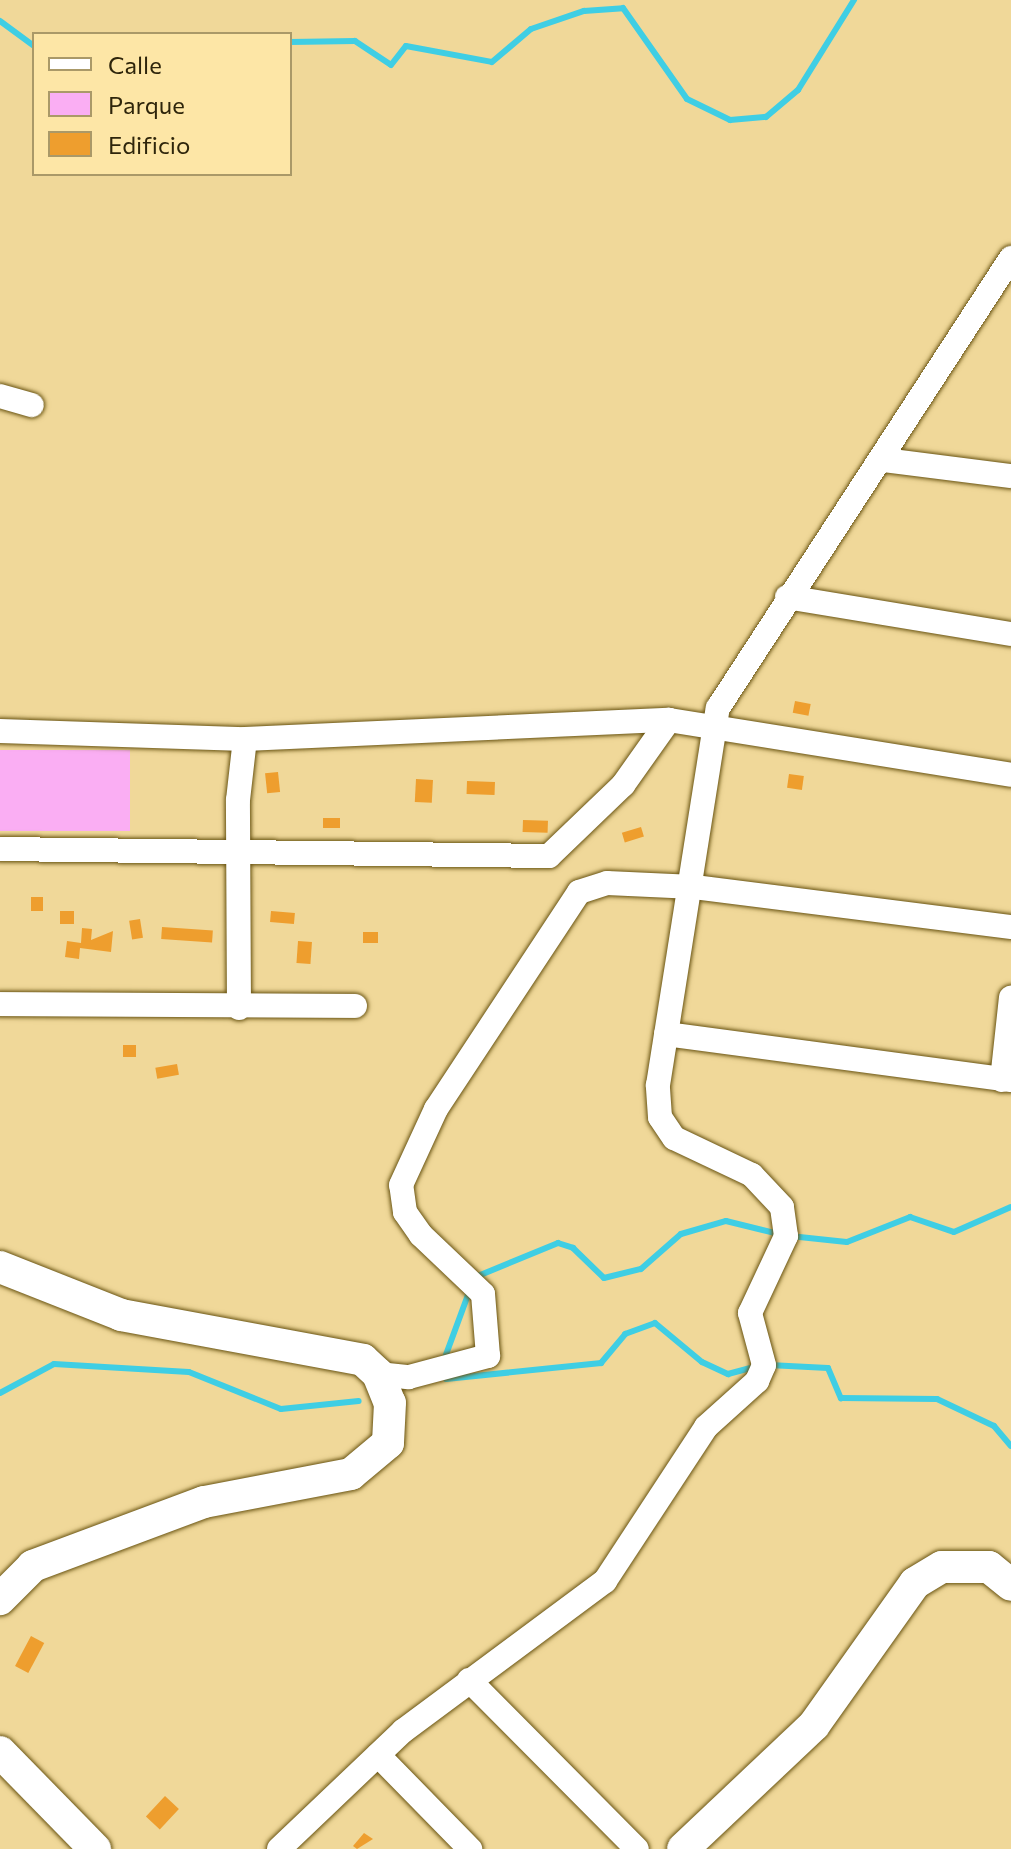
<!DOCTYPE html>
<html>
<head>
<meta charset="utf-8">
<style>
  body { margin:0 }
  #map { position:relative; width:1011px; height:1849px; overflow:hidden; background:#f0d899; font-family:Commissioner,sans-serif }
  div>[style] { position:absolute }
  .green>* { inset:0; background:#faaef3; transform-origin:0 0 }
  .stream>* { height:6px; margin:-3px; padding:0 3px; transform-origin:3px; border-radius:3px; background:#3fcee4 }
  .building>* { inset:0; background:#ee9e2e; transform-origin:0 0 }
  .roads { filter:drop-shadow(0 0 2px #695412) drop-shadow(0 0 2px #695412) }
  .minor>* { height:24px; margin:-12px; padding:0 12px; transform-origin:12px; border-radius:12px; background:#fff }
  .major>* { height:32px; margin:-16px; padding:0 16px; transform-origin:16px; border-radius:16px; background:#fff }
  span { translate:-50% -50%; white-space:nowrap; text-align:center; line-height:1.15; -webkit-text-stroke:6px #fde6a6; paint-order:stroke }
  .legend { position:absolute; left:32px; top:32px; width:260px; height:144px; box-sizing:border-box; background:#fde6a6; border:2px solid #aa9968; margin:0; padding:10px 14px; list-style:none; font-size:24px; color:#2e250b }
  .legend li { display:flex; align-items:center; gap:16px; height:40px }
  .legend b { width:40px; border:2px solid #aa9968 }
</style>
</head>
<body>
<div id="map">
  <div class="green">
    <div style="left:0;top:750px;width:130px;height:81px"></div>
  </div>
  <div class="stream">
    <div style="left:0;top:21px;width:42px;rotate:36.3deg"></div>
    <div style="left:290px;top:42px;width:65px;rotate:-0.9deg"></div>
    <div style="left:355px;top:41px;width:43px;rotate:33.7deg"></div>
    <div style="left:391px;top:65px;width:24px;rotate:-52deg"></div>
    <div style="left:406px;top:46px;width:87px;rotate:10.5deg"></div>
    <div style="left:492px;top:62px;width:51px;rotate:-40.2deg"></div>
    <div style="left:531px;top:29px;width:56px;rotate:-18.8deg"></div>
    <div style="left:584px;top:11px;width:39px;rotate:-4deg"></div>
    <div style="left:623px;top:8px;width:111px;rotate:54.9deg"></div>
    <div style="left:687px;top:99px;width:48px;rotate:26deg"></div>
    <div style="left:730px;top:120px;width:36px;rotate:-5deg"></div>
    <div style="left:766px;top:117px;width:42px;rotate:-40.2deg"></div>
    <div style="left:798px;top:90px;width:106px;rotate:-58.1deg"></div>
    <div style="left:790px;top:1236px;width:57px;rotate:6deg"></div>
    <div style="left:847px;top:1242px;width:68px;rotate:-21.6deg"></div>
    <div style="left:910px;top:1217px;width:46px;rotate:18.8deg"></div>
    <div style="left:954px;top:1232px;width:62px;rotate:-23.7deg"></div>
    <div style="left:473px;top:1278px;width:92px;rotate:-22.4deg"></div>
    <div style="left:558px;top:1243px;width:16px;rotate:18deg"></div>
    <div style="left:573px;top:1248px;width:43px;rotate:44.1deg"></div>
    <div style="left:604px;top:1278px;width:38px;rotate:-14deg"></div>
    <div style="left:641px;top:1269px;width:53px;rotate:-41.2deg"></div>
    <div style="left:681px;top:1234px;width:47px;rotate:-16.1deg"></div>
    <div style="left:726px;top:1221px;width:55px;rotate:13.8deg"></div>
    <div style="left:444px;top:1360px;width:72px;rotate:-69.8deg"></div>
    <div style="left:769px;top:1365px;width:59px;rotate:2.9deg"></div>
    <div style="left:828px;top:1368px;width:33px;rotate:67deg"></div>
    <div style="left:841px;top:1398px;width:96px;rotate:0.6deg"></div>
    <div style="left:937px;top:1399px;width:63px;rotate:25.3deg"></div>
    <div style="left:994px;top:1426px;width:26px;rotate:50deg"></div>
    <div style="left:446px;top:1379px;width:156px;rotate:-5.9deg"></div>
    <div style="left:601px;top:1363px;width:38px;rotate:-50deg"></div>
    <div style="left:625px;top:1334px;width:32px;rotate:-20deg"></div>
    <div style="left:655px;top:1323px;width:61px;rotate:39.7deg"></div>
    <div style="left:702px;top:1362px;width:29px;rotate:25deg"></div>
    <div style="left:728px;top:1374px;width:28px;rotate:-15deg"></div>
    <div style="left:0;top:1393px;width:61px;rotate:-28.2deg"></div>
    <div style="left:54px;top:1364px;width:135px;rotate:3.4deg"></div>
    <div style="left:189px;top:1372px;width:99px;rotate:21.9deg"></div>
    <div style="left:281px;top:1409px;width:78px;rotate:-5.9deg"></div>
  </div>
  <div class="building">
    <div style="left:795px;top:701px;width:16px;height:12px;rotate:11deg"></div>
    <div style="left:278px;top:772px;width:20px;height:13px;rotate:84deg"></div>
    <div style="left:789px;top:774px;width:15px;height:14px;rotate:8deg"></div>
    <div style="left:416px;top:779px;width:17px;height:23px;rotate:3deg"></div>
    <div style="left:467px;top:781px;width:28px;height:13px;rotate:2deg"></div>
    <div style="left:340px;top:818px;width:10px;height:17px;rotate:90deg"></div>
    <div style="left:523px;top:820px;width:25px;height:12px;rotate:2deg"></div>
    <div style="left:641px;top:827px;width:10px;height:20px;rotate:73deg"></div>
    <div style="left:31px;top:897px;width:12px;height:14px"></div>
    <div style="left:60px;top:911px;width:14px;height:13px"></div>
    <div style="left:271px;top:911px;width:24px;height:11px;rotate:5deg"></div>
    <div style="left:140px;top:919px;width:19px;height:11px;rotate:81deg"></div>
    <div style="left:162px;top:927px;width:51px;height:12px;rotate:4deg"></div>
    <div style="clip-path:polygon(82px 928px,92px 929px,91px 940px,113px 931px,111px 952px,80px 948px,79px 959px,65px 957px,67px 941px,81px 943px)"></div>
    <div style="left:378px;top:932px;width:11px;height:15px;rotate:90deg"></div>
    <div style="left:298px;top:941px;width:14px;height:22px;rotate:4deg"></div>
    <div style="left:123px;top:1045px;width:13px;height:12px"></div>
    <div style="left:177px;top:1064px;width:11px;height:22px;rotate:80deg"></div>
    <div style="left:31px;top:1636px;width:15px;height:34px;rotate:28deg"></div>
    <div style="left:165px;top:1796px;width:19px;height:28px;rotate:43deg"></div>
    <div style="clip-path:polygon(364px 1833px,373px 1839px,357px 1849px,353px 1846px)"></div>
  </div>
  <div class="roads">
    <div class="minor">
      <div style="left:0;top:396px;width:33px;rotate:16deg"></div>
      <div style="left:884px;top:460px;width:128px;rotate:7.2deg"></div>
      <div style="left:787px;top:597px;width:227px;rotate:9.4deg"></div>
      <div style="left:0;top:731px;width:245px;rotate:1.9deg"></div>
      <div style="left:245px;top:739px;width:424px;rotate:-2.6deg"></div>
      <div style="left:669px;top:720px;width:346px;rotate:9.1deg"></div>
      <div style="left:0;top:849px;width:549px;rotate:0.73deg"></div>
      <div style="left:549px;top:856px;width:103px;rotate:-43.8deg"></div>
      <div style="left:623px;top:785px;width:80px;rotate:-54.7deg"></div>
      <div style="left:0;top:1004px;width:355px;rotate:0.3deg"></div>
      <div style="left:239px;top:1008px;width:208px;rotate:-90.3deg"></div>
      <div style="left:238px;top:800px;width:61px;rotate:-83.5deg"></div>
      <div style="left:666px;top:1034px;width:348px;rotate:7.6deg"></div>
      <div style="left:1002px;top:1080px;width:83px;rotate:-83.8deg"></div>
      <div style="left:378px;top:1374px;width:31px;rotate:6deg"></div>
      <div style="left:409px;top:1377px;width:82px;rotate:-14.9deg"></div>
      <div style="left:488px;top:1356px;width:62px;rotate:-94.6deg"></div>
      <div style="left:483px;top:1294px;width:86px;rotate:-136.4deg"></div>
      <div style="left:421px;top:1235px;width:28px;rotate:-125deg"></div>
      <div style="left:405px;top:1212px;width:27px;rotate:-98deg"></div>
      <div style="left:401px;top:1185px;width:84px;rotate:-65.3deg"></div>
      <div style="left:436px;top:1109px;width:260px;rotate:-56.6deg"></div>
      <div style="left:579px;top:892px;width:29px;rotate:-18deg"></div>
      <div style="left:607px;top:883px;width:87px;rotate:2.6deg"></div>
      <div style="left:694px;top:887px;width:320px;rotate:7.2deg"></div>
      <div style="left:469px;top:1680px;width:238px;rotate:45.2deg"></div>
      <div style="left:378px;top:1755px;width:132px;rotate:45.6deg"></div>
      <div style="left:279px;top:1849px;width:171px;rotate:-43.6deg"></div>
      <div style="left:403px;top:1731px;width:252px;rotate:-36.6deg"></div>
      <div style="left:605px;top:1581px;width:184px;rotate:-56.7deg"></div>
      <div style="left:706px;top:1427px;width:69px;rotate:-42deg"></div>
      <div style="left:757px;top:1381px;width:17px;rotate:-66deg"></div>
      <div style="left:764px;top:1365px;width:54px;rotate:-105.1deg"></div>
      <div style="left:750px;top:1313px;width:85px;rotate:-64.9deg"></div>
      <div style="left:786px;top:1236px;width:29px;rotate:-98deg"></div>
      <div style="left:782px;top:1207px;width:44px;rotate:-133.2deg"></div>
      <div style="left:752px;top:1175px;width:86px;rotate:-154.6deg"></div>
      <div style="left:674px;top:1138px;width:25px;rotate:-124deg"></div>
      <div style="left:660px;top:1117px;width:32px;rotate:-94deg"></div>
      <div style="left:658px;top:1085px;width:382px;rotate:-81deg"></div>
      <div style="left:718px;top:708px;width:537px;rotate:-56.93deg"></div>
    </div>
    <div class="major">
      <div style="left:0;top:1267px;width:130px;rotate:21.6deg"></div>
      <div style="left:121px;top:1315px;width:246px;rotate:10.5deg"></div>
      <div style="left:363px;top:1360px;width:21px;rotate:43deg"></div>
      <div style="left:378px;top:1374px;width:31px;rotate:68deg"></div>
      <div style="left:390px;top:1403px;width:40px;rotate:92.9deg"></div>
      <div style="left:388px;top:1443px;width:48px;rotate:140deg"></div>
      <div style="left:351px;top:1474px;width:150px;rotate:169.2deg"></div>
      <div style="left:204px;top:1502px;width:183px;rotate:159.5deg"></div>
      <div style="left:33px;top:1566px;width:47px;rotate:135deg"></div>
      <div style="left:0;top:1752px;width:136px;rotate:45.6deg"></div>
      <div style="left:683px;top:1849px;width:180px;rotate:-43.4deg"></div>
      <div style="left:814px;top:1725px;width:174px;rotate:-54.6deg"></div>
      <div style="left:915px;top:1583px;width:31px;rotate:-31deg"></div>
      <div style="left:942px;top:1567px;width:47px"></div>
      <div style="left:989px;top:1567px;width:28px;rotate:39deg"></div>
    </div>
  </div>
  <ul class="legend">
  <li><b style="height:10px;background:#fff"></b>Calle</li>
  <li><b style="height:22px;background:#faaef3"></b>Parque</li>
  <li><b style="height:22px;background:#ee9e2e"></b>Edificio</li>
  </ul>
</div>
</body>
</html>
